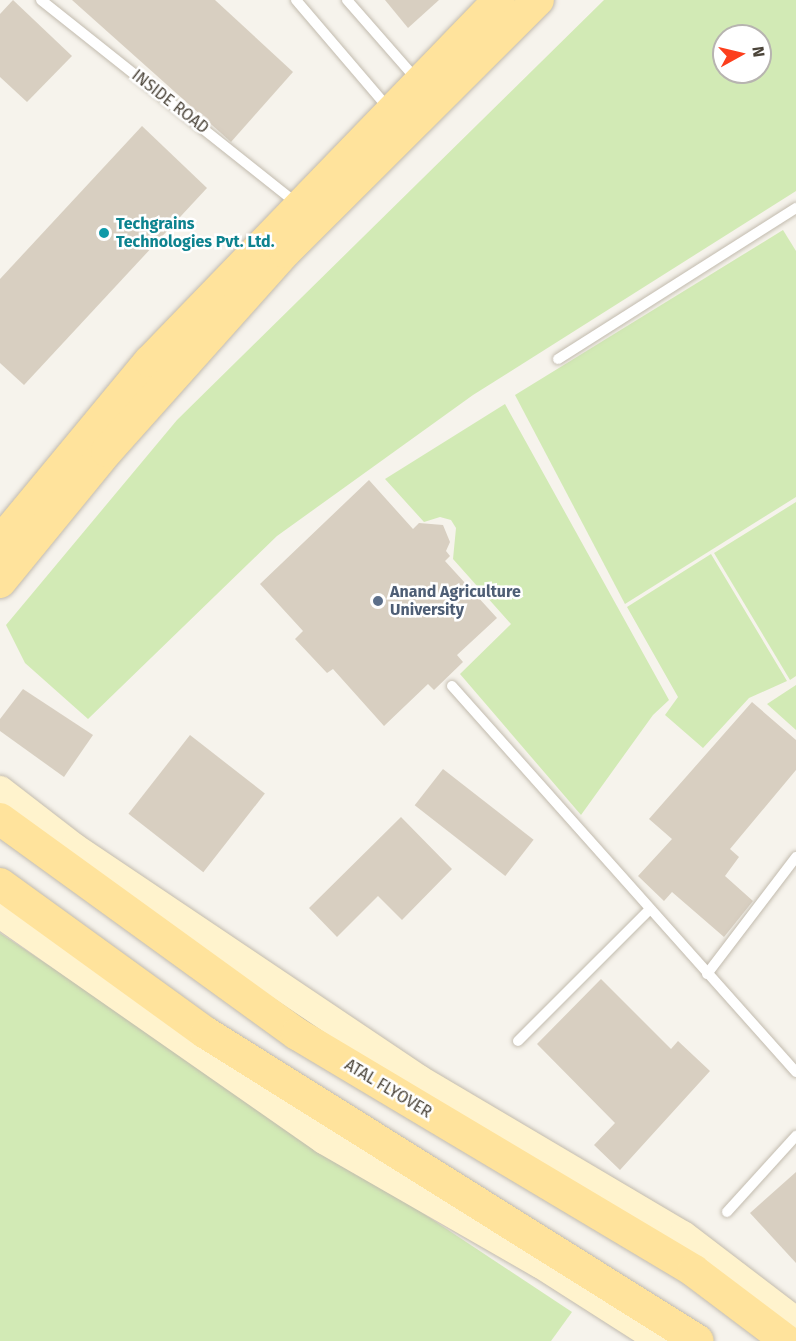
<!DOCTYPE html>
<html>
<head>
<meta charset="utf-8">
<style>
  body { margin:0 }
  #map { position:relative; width:796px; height:1341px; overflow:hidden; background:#f6f3ec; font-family:"Fira Sans",sans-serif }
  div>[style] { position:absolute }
  .green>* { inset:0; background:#d2eab5 }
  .building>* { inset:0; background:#d8cfc1; transform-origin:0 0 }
  .roads { filter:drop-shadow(0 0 2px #c2bbae) drop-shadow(0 0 2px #c2bbae) }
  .lane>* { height:10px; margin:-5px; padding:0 5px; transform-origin:5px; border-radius:5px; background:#fff }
  .secondary>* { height:28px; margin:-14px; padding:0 14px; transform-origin:14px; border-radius:14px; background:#fff3cd }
  .primary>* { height:32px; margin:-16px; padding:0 16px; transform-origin:16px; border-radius:16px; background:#ffe39c }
  .dots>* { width:16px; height:16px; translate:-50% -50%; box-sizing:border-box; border:3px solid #fff; border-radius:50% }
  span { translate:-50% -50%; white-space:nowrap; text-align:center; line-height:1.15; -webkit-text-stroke:5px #fff; paint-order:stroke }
  .street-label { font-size:16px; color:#4b4439 }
  .culture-label { font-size:16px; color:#0d838f; font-weight:700 }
  .left { translate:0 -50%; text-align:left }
  .service-label { font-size:16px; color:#4e5e75; font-weight:700 }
  .north { position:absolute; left:712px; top:24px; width:60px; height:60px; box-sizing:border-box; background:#fff; border:2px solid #b7b4b0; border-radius:50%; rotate:82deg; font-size:16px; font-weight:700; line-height:24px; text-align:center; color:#4b4439 }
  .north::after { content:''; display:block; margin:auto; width:21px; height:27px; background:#fc3f1d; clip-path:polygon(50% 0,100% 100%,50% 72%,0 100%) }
</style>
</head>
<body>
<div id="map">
  <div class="green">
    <div style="clip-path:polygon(evenodd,604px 0,796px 0,796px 191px,473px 395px,277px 536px,88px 719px,25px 663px,6px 625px,177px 420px,604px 0,724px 36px,760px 36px,760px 72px,724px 72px,724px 36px)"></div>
    <div style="clip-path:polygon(783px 230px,796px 251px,796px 497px,625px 604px,515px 395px)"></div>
    <div style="clip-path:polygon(505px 404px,669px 700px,653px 715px,581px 815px,460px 674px,511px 624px,453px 559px,456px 528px,451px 520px,440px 517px,424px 522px,385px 479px)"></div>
    <div style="clip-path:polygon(796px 502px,796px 676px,790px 680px,714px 553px)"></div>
    <div style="clip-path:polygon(711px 554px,787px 681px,749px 698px,703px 748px,665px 715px,678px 697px,627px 607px)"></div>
    <div style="clip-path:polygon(796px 685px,796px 730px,767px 704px)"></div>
    <div style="clip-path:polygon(0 933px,572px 1312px,551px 1341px,0 1341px)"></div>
  </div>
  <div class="building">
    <div style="clip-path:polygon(13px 0,72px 56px,27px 102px,0 77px,0 14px)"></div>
    <div style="clip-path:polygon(72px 0,215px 0,293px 72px,231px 142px)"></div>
    <div style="clip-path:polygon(385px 0,439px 0,408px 28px)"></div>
    <div style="clip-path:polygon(142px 126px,207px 188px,24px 385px,0 363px,0 279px)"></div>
    <div style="clip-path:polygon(369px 480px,413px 529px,419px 523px,443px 525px,450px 542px,446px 551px,450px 556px,445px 561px,497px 618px,457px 655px,463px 662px,434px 690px,428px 684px,384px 726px,333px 669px,327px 673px,295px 639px,303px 631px,260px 584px)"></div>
    <div style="clip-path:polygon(23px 689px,93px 735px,64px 777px,0 731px,0 719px)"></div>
    <div style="clip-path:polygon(752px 702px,796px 740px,796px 770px,730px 849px,739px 857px,725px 876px,753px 901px,724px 937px,672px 892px,664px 901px,638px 876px,672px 839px,649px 819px)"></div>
    <div style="left:190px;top:735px;width:95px;height:100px;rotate:38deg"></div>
    <div style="left:443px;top:769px;width:115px;height:46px;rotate:38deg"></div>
    <div style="clip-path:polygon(401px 817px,452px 869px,402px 920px,378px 896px,337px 937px,309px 908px)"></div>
    <div style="clip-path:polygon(601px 979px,671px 1049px,678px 1041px,710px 1071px,620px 1170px,594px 1145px,615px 1123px,537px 1044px)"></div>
    <div style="clip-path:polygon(796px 1172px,796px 1263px,750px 1213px)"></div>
  </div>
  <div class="roads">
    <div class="lane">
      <div style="left:41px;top:0;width:330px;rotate:38.5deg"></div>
      <div style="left:296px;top:0;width:145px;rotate:49.5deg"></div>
      <div style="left:347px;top:0;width:108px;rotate:48.8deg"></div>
      <div style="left:558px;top:359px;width:282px;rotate:-32.4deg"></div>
      <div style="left:452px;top:686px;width:517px;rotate:48.29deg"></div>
      <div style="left:707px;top:974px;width:147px;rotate:-52.7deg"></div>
      <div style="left:518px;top:1041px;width:185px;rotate:-45deg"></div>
      <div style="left:727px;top:1212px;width:103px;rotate:-47.8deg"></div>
    </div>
    <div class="secondary">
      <div style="left:0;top:790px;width:93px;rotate:37.6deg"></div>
      <div style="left:74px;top:847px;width:416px;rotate:33.9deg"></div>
      <div style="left:419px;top:1079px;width:307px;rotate:30.6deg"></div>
      <div style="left:683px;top:1235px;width:142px;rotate:37.3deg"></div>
      <div style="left:0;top:914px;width:395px;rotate:34.9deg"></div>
      <div style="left:324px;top:1140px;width:249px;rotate:29.9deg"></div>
      <div style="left:540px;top:1264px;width:143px;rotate:32.5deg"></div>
    </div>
    <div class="primary">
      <div style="left:0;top:542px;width:235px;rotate:-50.4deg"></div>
      <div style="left:150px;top:361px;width:502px;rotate:-45.97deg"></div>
      <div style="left:0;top:582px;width:169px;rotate:-50.8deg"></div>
      <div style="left:107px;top:451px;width:267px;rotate:-48.2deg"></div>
      <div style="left:285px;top:252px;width:357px;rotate:-44.9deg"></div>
      <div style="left:0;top:819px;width:367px;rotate:35.9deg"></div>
      <div style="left:297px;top:1034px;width:462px;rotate:30.8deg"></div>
      <div style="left:694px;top:1271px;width:116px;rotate:37deg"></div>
      <div style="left:0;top:884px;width:254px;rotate:35.9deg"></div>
      <div style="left:206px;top:1033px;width:580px;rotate:32.05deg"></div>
    </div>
  </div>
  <div class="dots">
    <div style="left:104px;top:233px;background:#0f9aa8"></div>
    <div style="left:378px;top:601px;background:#5c6f8a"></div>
  </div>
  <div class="street-label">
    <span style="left:170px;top:102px;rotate:38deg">INSIDE ROAD</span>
    <span style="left:388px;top:1089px;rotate:31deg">ATAL FLYOVER</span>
  </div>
  <div class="culture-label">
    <span class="left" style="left:116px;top:233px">Techgrains<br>Technologies Pvt. Ltd.</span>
  </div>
  <div class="service-label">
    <span class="left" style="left:390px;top:601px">Anand Agriculture<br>University</span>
  </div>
  <div class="north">N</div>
</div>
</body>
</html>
